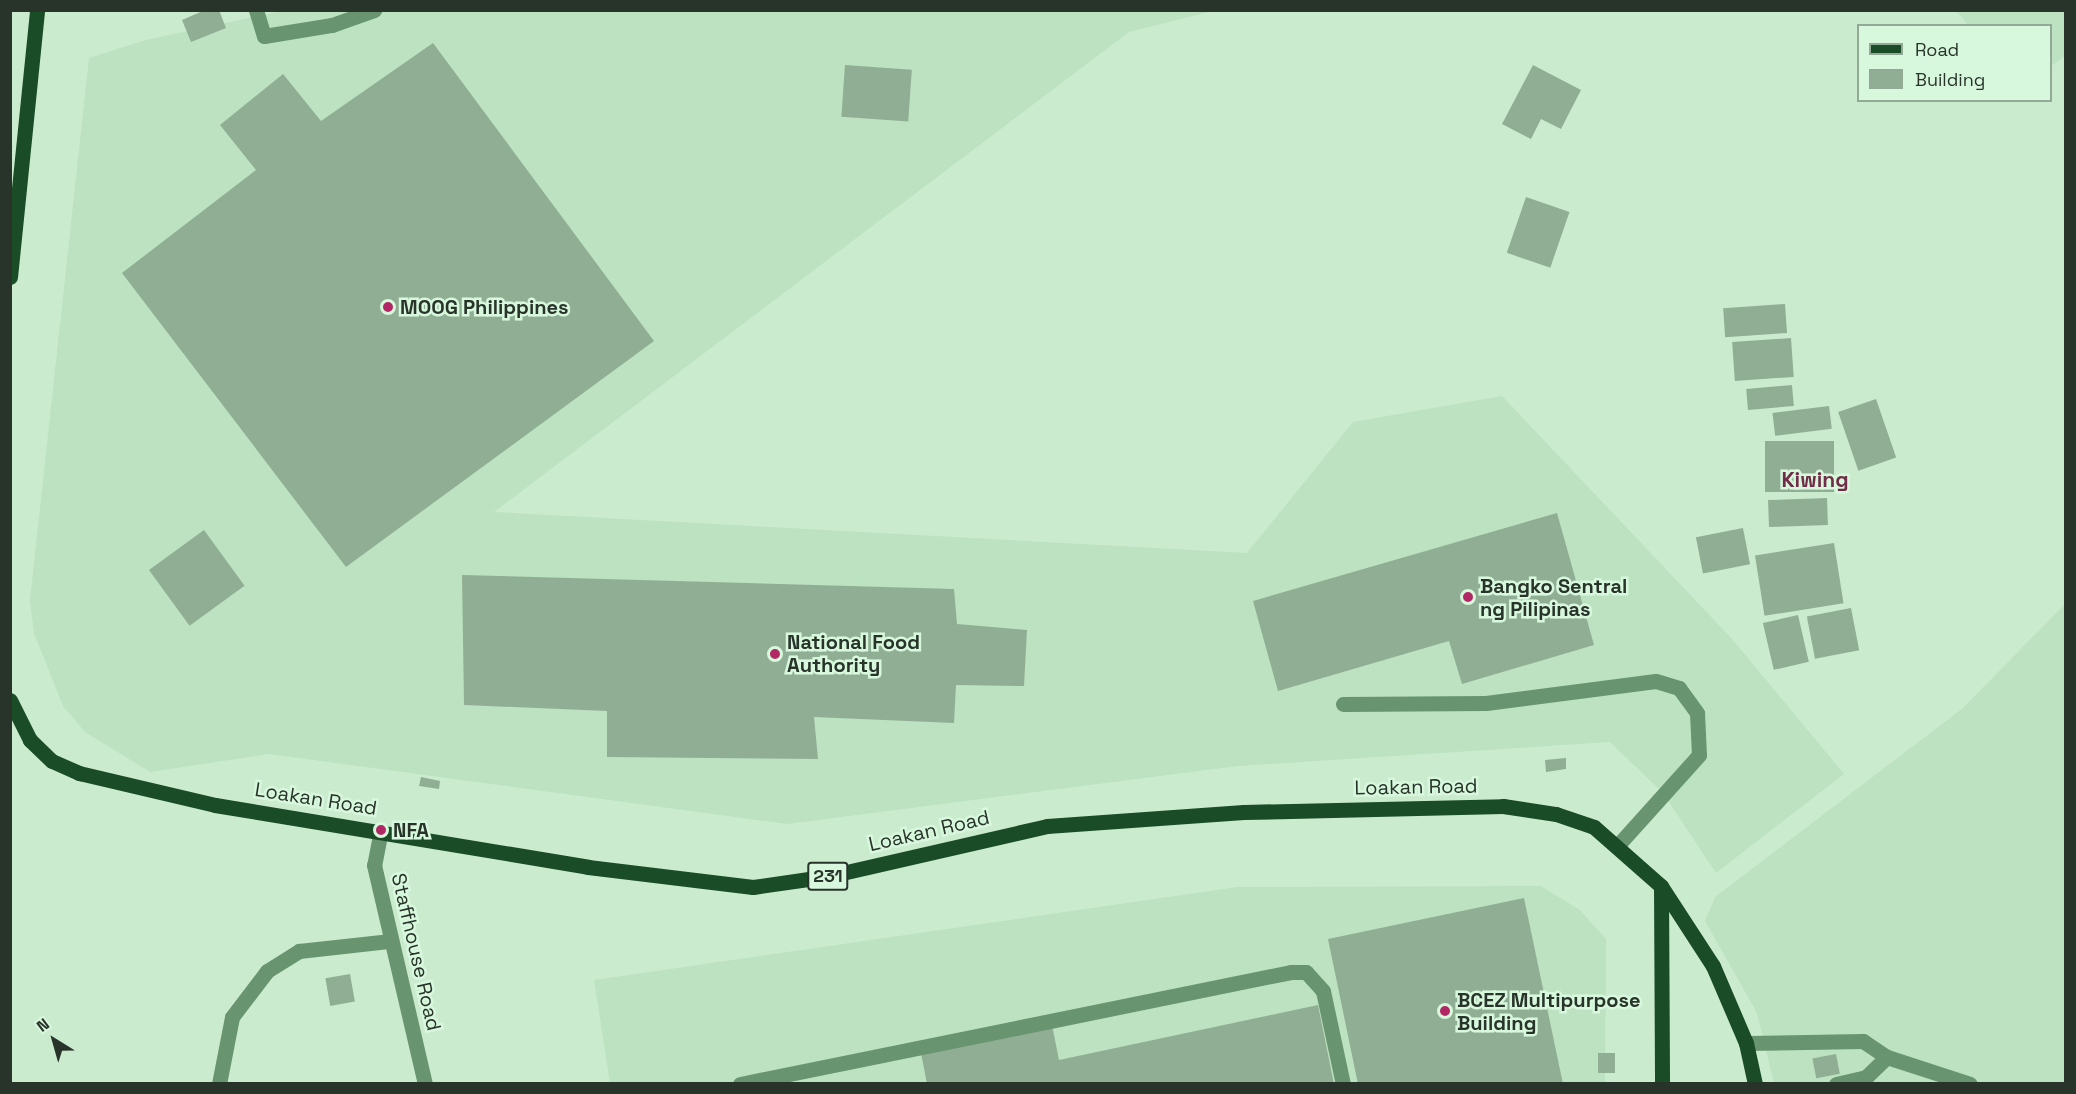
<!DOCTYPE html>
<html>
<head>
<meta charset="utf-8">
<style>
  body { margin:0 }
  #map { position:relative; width:2076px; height:1094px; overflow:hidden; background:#cbebcf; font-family:"Space Grotesk",sans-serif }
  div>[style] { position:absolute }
  .built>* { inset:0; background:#bce2c1 }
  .building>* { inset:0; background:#90ae94; transform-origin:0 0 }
  .minor>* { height:15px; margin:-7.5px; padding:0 7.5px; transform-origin:7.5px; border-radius:7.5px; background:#68946f }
  .major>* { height:15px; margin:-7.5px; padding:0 7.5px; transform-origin:7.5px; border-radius:7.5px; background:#1a4c27 }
  .dots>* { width:16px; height:16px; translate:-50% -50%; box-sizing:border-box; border:3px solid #d8f8dd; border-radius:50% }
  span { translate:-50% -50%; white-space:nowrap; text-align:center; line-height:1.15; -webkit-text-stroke:5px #d8f8dd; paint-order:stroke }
  .shield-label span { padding:2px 4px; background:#d8f8dd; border:2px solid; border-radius:4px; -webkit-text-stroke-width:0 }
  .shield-label { font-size:18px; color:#28342a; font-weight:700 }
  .poi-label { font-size:20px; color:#28342a; font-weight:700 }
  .left { translate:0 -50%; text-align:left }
  .street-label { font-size:20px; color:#28342a }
  .neighbourhood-label { font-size:21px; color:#712d47; font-weight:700 }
  .frame { position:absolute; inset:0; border:12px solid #28342a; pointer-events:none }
  .legend { position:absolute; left:1857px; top:24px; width:195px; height:78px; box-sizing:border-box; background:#d8f8dd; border:2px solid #92aa95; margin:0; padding:8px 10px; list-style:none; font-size:18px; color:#28342a }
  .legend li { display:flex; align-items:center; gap:12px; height:30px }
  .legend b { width:30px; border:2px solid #92aa95 }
  .north { position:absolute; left:24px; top:1010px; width:60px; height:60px; -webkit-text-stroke:4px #d8f8dd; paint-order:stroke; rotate:323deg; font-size:16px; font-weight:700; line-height:24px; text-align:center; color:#28342a }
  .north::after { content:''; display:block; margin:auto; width:21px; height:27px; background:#28342a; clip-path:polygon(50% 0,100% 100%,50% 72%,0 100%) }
</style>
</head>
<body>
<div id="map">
  <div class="built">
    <div style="clip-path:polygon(286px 10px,1217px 10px,1129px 32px,494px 512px,1247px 553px,1353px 422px,1502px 396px,1733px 640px,1844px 774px,1716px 873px,1663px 793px,1610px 742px,1238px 766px,787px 824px,269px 754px,150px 772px,85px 732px,63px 706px,34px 633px,30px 600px,89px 58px,146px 40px)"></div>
    <div style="clip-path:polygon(1956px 11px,2065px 11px,2065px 56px,2051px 66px,2050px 26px,1968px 25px)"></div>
    <div style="clip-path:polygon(2065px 604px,2065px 1083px,1774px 1083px,1757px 1013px,1705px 921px,1715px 897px,1963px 708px)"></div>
    <div style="clip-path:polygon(1541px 886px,1580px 910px,1606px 939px,1605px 1083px,610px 1083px,594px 980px,1237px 887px)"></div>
  </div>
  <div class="building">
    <div style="clip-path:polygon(205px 10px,219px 10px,226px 28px,191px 42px,182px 20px)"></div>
    <div style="clip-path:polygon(433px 43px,654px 341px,346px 567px,122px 273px,256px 170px,220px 125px,283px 74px,321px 121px)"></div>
    <div style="left:845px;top:65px;width:67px;height:52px;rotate:4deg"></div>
    <div style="clip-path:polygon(1533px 65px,1581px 90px,1561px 129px,1541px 119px,1531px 139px,1502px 124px)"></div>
    <div style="left:1526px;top:197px;width:46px;height:59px;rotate:19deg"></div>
    <div style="left:1785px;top:304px;width:29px;height:62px;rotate:86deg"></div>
    <div style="left:1791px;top:338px;width:39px;height:59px;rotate:86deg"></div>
    <div style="left:1792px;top:385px;width:21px;height:46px;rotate:85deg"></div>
    <div style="left:1876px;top:399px;width:62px;height:40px;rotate:71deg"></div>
    <div style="left:1829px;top:406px;width:23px;height:57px;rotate:83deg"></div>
    <div style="left:1765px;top:441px;width:69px;height:51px"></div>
    <div style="left:1827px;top:498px;width:27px;height:59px;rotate:88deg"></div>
    <div style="clip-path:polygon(1557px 513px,1594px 645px,1462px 684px,1449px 641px,1278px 691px,1253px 601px)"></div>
    <div style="left:1743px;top:528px;width:37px;height:48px;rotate:79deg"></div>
    <div style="left:204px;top:530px;width:69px;height:68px;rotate:54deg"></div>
    <div style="left:1834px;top:543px;width:61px;height:80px;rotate:81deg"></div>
    <div style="clip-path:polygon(462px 575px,954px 589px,957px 624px,1027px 630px,1024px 686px,956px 685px,954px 723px,814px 717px,818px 759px,607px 757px,607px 711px,464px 705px)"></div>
    <div style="left:1851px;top:608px;width:43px;height:45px;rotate:79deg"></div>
    <div style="left:1798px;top:615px;width:48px;height:36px;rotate:77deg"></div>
    <div style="clip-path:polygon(1566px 758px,1566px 769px,1546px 772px,1545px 760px)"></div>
    <div style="clip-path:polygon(421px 777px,440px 781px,439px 789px,419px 786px)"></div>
    <div style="clip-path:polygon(1524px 898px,1563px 1084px,1358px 1084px,1328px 939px)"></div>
    <div style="left:350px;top:974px;width:28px;height:25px;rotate:80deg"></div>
    <div style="clip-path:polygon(1318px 1005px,1334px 1084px,927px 1084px,921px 1053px,1052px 1025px,1059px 1060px)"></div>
    <div style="left:1598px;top:1053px;width:17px;height:20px"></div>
    <div style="left:1836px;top:1054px;width:20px;height:24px;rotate:79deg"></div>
  </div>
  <div class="minor">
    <div style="left:256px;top:10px;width:27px;rotate:73deg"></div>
    <div style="left:264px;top:36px;width:69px;rotate:-9.2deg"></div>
    <div style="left:332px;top:25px;width:45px;rotate:-19.7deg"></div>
    <div style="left:1343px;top:704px;width:143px;rotate:-0.4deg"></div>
    <div style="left:1486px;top:703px;width:171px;rotate:-7.4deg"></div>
    <div style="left:1656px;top:681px;width:24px;rotate:17deg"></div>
    <div style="left:1679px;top:688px;width:31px;rotate:54deg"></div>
    <div style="left:1697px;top:713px;width:42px;rotate:87.3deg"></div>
    <div style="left:1699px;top:755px;width:120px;rotate:132deg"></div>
    <div style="left:381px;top:830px;width:36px;rotate:101deg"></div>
    <div style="left:374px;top:865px;width:225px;rotate:76.9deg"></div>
    <div style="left:1746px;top:1043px;width:117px;rotate:-1deg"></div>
    <div style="left:1863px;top:1041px;width:29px;rotate:34deg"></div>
    <div style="left:1887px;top:1057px;width:87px;rotate:18deg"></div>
    <div style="left:219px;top:1084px;width:68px;rotate:-79deg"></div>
    <div style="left:232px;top:1017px;width:58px;rotate:-52.7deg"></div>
    <div style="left:267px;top:971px;width:38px;rotate:-32deg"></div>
    <div style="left:299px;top:951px;width:92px;rotate:-6.3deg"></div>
    <div style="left:740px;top:1084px;width:562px;rotate:-11.49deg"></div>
    <div style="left:1291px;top:972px;width:15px"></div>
    <div style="left:1306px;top:972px;width:25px;rotate:48deg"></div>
    <div style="left:1323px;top:991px;width:95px;rotate:77.9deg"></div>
    <div style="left:1836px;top:1084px;width:31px;rotate:-13deg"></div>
    <div style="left:1866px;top:1077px;width:29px;rotate:-44deg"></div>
  </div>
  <div class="major">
    <div style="left:10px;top:277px;width:268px;rotate:-84.2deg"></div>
    <div style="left:10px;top:700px;width:45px;rotate:63.4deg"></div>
    <div style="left:30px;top:740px;width:30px;rotate:44deg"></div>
    <div style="left:52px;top:761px;width:30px;rotate:24deg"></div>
    <div style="left:79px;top:773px;width:140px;rotate:13.2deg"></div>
    <div style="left:215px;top:805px;width:378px;rotate:9.4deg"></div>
    <div style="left:588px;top:867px;width:166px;rotate:6.9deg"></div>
    <div style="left:753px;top:887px;width:77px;rotate:-8.2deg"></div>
    <div style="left:829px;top:876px;width:224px;rotate:-12.9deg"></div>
    <div style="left:1047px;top:826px;width:197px;rotate:-4.1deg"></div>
    <div style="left:1244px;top:812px;width:259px;rotate:-1.3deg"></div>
    <div style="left:1503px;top:806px;width:54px;rotate:8.6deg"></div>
    <div style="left:1556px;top:814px;width:40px;rotate:18.9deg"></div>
    <div style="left:1594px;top:827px;width:89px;rotate:41.4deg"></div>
    <div style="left:1661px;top:886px;width:95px;rotate:57deg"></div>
    <div style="left:1713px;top:966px;width:84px;rotate:66.8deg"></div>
    <div style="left:1746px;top:1043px;width:42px;rotate:77.6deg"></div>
    <div style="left:1661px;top:886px;width:198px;rotate:89.7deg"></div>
  </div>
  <div class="dots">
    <div style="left:388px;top:307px;background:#b22865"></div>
    <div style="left:1468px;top:597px;background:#b22865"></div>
    <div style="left:775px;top:654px;background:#b22865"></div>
    <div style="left:381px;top:830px;background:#b22865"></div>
    <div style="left:1445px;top:1011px;background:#b22865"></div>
  </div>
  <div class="shield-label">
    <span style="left:828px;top:876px">231</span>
  </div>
  <div class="poi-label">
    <span class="left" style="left:400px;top:307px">MOOG Philippines</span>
    <span class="left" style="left:1480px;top:598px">Bangko Sentral<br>ng Pilipinas</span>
    <span class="left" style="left:787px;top:654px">National Food<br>Authority</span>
    <span class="left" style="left:393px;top:830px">NFA</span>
    <span class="left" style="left:1457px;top:1012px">BCEZ Multipurpose<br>Building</span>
  </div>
  <div class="street-label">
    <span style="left:1416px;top:787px;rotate:-1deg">Loakan Road</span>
    <span style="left:316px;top:799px;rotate:9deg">Loakan Road</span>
    <span style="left:929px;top:831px;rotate:-13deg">Loakan Road</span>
    <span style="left:416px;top:952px;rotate:77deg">Staffhouse Road</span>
  </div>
  <div class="neighbourhood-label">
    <span style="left:1815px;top:480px">Kiwing</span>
  </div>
  <div class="frame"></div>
  <ul class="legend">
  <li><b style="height:8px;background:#1a4c27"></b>Road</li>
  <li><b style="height:16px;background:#90ae94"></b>Building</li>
  </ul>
  <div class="north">N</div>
</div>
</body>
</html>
